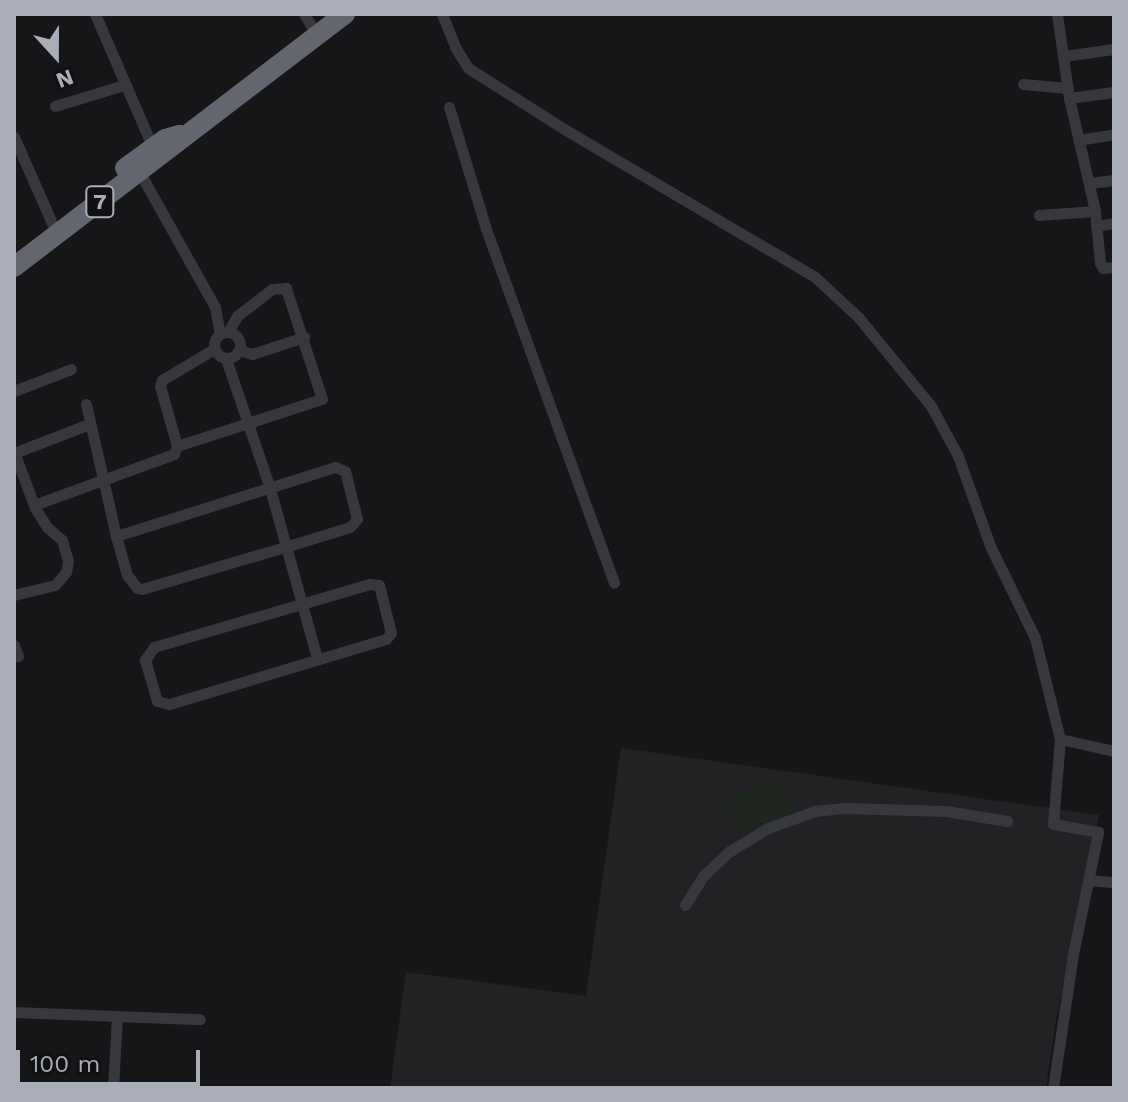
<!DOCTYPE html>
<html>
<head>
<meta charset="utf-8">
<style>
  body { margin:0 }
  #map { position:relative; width:1128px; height:1102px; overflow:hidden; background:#161618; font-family:"Work Sans",sans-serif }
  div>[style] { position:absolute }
  .built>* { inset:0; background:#222225 }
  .green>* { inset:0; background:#1e261f; transform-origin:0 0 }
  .street>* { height:11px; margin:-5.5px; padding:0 5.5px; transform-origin:5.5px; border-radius:5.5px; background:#37383d }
  .street>.ring { margin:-5.5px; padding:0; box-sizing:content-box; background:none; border:11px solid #37383d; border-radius:50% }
  .highway>* { height:20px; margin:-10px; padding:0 10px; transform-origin:10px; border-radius:10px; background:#63666e }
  span { translate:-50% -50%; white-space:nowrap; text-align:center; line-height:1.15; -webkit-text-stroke:8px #111113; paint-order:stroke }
  .shield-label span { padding:2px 6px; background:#111113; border:2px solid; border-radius:6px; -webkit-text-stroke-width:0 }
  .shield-label { font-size:22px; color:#a8adb8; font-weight:700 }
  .frame { position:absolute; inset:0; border:16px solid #a8adb8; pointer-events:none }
  .north { position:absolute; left:16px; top:16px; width:80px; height:80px; -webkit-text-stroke:6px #111113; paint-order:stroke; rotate:159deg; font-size:22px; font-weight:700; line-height:32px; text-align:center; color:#a8adb8 }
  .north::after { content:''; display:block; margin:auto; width:28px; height:36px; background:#a8adb8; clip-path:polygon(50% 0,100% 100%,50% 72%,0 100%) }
  .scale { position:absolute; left:16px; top:1050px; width:184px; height:36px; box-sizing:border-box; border:4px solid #a8adb8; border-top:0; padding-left:10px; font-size:24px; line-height:28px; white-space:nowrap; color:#a8adb8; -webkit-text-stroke:6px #111113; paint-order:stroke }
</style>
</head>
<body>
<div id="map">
  <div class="built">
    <div style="clip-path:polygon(621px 748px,1099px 815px,1056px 1020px,1046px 1088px,390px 1088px,406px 972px,586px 996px)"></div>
  </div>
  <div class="green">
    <div style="left:783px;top:777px;width:35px;height:66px;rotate:68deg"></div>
  </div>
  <div class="street">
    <div style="left:95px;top:14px;width:144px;rotate:66.6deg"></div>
    <div style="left:304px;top:14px;width:25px;rotate:58deg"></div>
    <div style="left:442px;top:14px;width:35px;rotate:68deg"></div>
    <div style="left:455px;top:47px;width:25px;rotate:58deg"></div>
    <div style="left:468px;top:68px;width:114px;rotate:32.4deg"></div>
    <div style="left:564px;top:129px;width:290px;rotate:30.5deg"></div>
    <div style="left:814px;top:276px;width:62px;rotate:43deg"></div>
    <div style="left:859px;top:318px;width:114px;rotate:50.7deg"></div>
    <div style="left:931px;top:406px;width:57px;rotate:61.6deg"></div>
    <div style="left:958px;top:456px;width:98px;rotate:70.3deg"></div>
    <div style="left:991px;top:548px;width:100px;rotate:63.9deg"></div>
    <div style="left:1035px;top:638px;width:104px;rotate:76.1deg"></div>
    <div style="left:1060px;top:739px;width:55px;rotate:12.5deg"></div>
    <div style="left:1057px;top:14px;width:85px;rotate:81.9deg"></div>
    <div style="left:1069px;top:98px;width:116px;rotate:77deg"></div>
    <div style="left:1095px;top:211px;width:52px;rotate:84.5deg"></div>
    <div style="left:1100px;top:263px;width:6px;rotate:59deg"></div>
    <div style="left:1103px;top:268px;width:11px;rotate:-5deg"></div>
    <div style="left:1064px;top:56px;width:50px;rotate:-8deg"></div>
    <div style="left:1023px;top:84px;width:45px;rotate:5.1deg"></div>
    <div style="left:1069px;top:98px;width:45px;rotate:-7.6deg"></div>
    <div style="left:55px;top:106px;width:72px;rotate:-16.9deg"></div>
    <div style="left:449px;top:107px;width:127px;rotate:73.1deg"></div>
    <div style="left:486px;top:229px;width:376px;rotate:70.1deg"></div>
    <div style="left:14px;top:137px;width:94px;rotate:66.2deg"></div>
    <div style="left:1078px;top:140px;width:36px;rotate:-9deg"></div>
    <div style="left:140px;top:173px;width:154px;rotate:60.8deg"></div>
    <div style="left:215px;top:307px;width:27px;rotate:80deg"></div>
    <div style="left:1089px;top:183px;width:25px;rotate:-7deg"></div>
    <div style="left:1039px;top:215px;width:56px;rotate:-4.1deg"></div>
    <div style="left:1096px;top:226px;width:18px;rotate:-9deg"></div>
    <div class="ring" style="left:214px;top:332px;width:15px;height:15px"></div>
    <div style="left:239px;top:350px;width:14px;rotate:17deg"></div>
    <div style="left:252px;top:354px;width:55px;rotate:-18.1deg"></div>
    <div style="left:226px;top:359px;width:133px;rotate:71.2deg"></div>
    <div style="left:269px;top:485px;width:180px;rotate:74.5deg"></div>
    <div style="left:14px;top:391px;width:61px;rotate:-21.1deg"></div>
    <div style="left:86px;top:404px;width:135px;rotate:77.2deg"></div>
    <div style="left:116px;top:536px;width:41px;rotate:74.2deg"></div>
    <div style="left:127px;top:575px;width:16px;rotate:52deg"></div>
    <div style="left:137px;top:588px;width:5px;rotate:11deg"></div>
    <div style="left:142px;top:589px;width:149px;rotate:-16.4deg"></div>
    <div style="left:285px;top:547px;width:68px;rotate:-17.1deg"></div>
    <div style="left:350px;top:527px;width:11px;rotate:-49deg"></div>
    <div style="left:357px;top:519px;width:49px;rotate:-104deg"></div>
    <div style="left:345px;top:471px;width:11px;rotate:-158deg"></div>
    <div style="left:335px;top:467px;width:230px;rotate:162.5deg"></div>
    <div style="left:177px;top:446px;width:152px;rotate:-18deg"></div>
    <div style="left:322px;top:399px;width:117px;rotate:-108deg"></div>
    <div style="left:286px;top:288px;width:14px;rotate:176deg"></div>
    <div style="left:272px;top:289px;width:44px;rotate:142.4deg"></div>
    <div style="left:237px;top:316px;width:18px;rotate:119deg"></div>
    <div style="left:14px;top:452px;width:60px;rotate:69.4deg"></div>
    <div style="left:35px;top:508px;width:22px;rotate:58deg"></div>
    <div style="left:47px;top:527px;width:20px;rotate:41deg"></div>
    <div style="left:62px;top:540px;width:22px;rotate:74deg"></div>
    <div style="left:68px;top:561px;width:11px;rotate:100deg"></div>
    <div style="left:66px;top:572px;width:17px;rotate:130deg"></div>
    <div style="left:55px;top:585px;width:42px;rotate:166.3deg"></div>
    <div style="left:14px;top:453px;width:75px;rotate:-21.1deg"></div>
    <div style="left:34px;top:505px;width:149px;rotate:-20deg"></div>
    <div style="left:174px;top:454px;width:9px;rotate:-69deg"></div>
    <div style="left:177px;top:446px;width:62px;rotate:-105.8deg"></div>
    <div style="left:160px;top:386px;width:6px;rotate:-72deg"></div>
    <div style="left:162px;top:380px;width:61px;rotate:-30.8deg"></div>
    <div style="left:370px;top:584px;width:9px;rotate:6deg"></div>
    <div style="left:379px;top:585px;width:49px;rotate:76deg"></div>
    <div style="left:391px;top:633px;width:8px;rotate:130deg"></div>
    <div style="left:386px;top:639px;width:227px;rotate:163.3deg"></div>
    <div style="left:169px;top:704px;width:12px;rotate:-166deg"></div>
    <div style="left:157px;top:701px;width:43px;rotate:-106.3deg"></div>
    <div style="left:145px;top:660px;width:16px;rotate:-55deg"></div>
    <div style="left:154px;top:647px;width:225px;rotate:-16.3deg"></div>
    <div style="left:14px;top:645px;width:12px;rotate:70deg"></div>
    <div style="left:1089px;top:880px;width:25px;rotate:5deg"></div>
    <div style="left:685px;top:905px;width:34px;rotate:-58deg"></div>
    <div style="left:703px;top:876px;width:37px;rotate:-43deg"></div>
    <div style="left:730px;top:851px;width:44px;rotate:-31.2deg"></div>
    <div style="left:768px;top:828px;width:50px;rotate:-19.9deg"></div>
    <div style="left:815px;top:811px;width:31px;rotate:-6deg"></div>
    <div style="left:846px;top:808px;width:100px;rotate:1.7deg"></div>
    <div style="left:946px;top:811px;width:62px;rotate:9.3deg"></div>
    <div style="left:14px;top:1012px;width:186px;rotate:2.2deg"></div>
    <div style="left:113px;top:1088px;width:71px;rotate:-86.8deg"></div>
    <div style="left:1053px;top:1088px;width:135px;rotate:-81.5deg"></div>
    <div style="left:1073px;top:954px;width:125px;rotate:-78.4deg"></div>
    <div style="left:1098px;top:832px;width:46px;rotate:-169.9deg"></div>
    <div style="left:1053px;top:824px;width:85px;rotate:-85.3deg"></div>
  </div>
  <div class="highway">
    <div style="left:125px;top:168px;width:49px;rotate:-35.9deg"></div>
    <div style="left:165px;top:139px;width:15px;rotate:-16deg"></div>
    <div style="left:14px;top:267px;width:417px;rotate:-37.4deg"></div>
  </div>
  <div class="shield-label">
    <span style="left:100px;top:202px">7</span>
  </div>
  <div class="frame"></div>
  <div class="north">N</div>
  <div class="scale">100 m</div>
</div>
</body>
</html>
